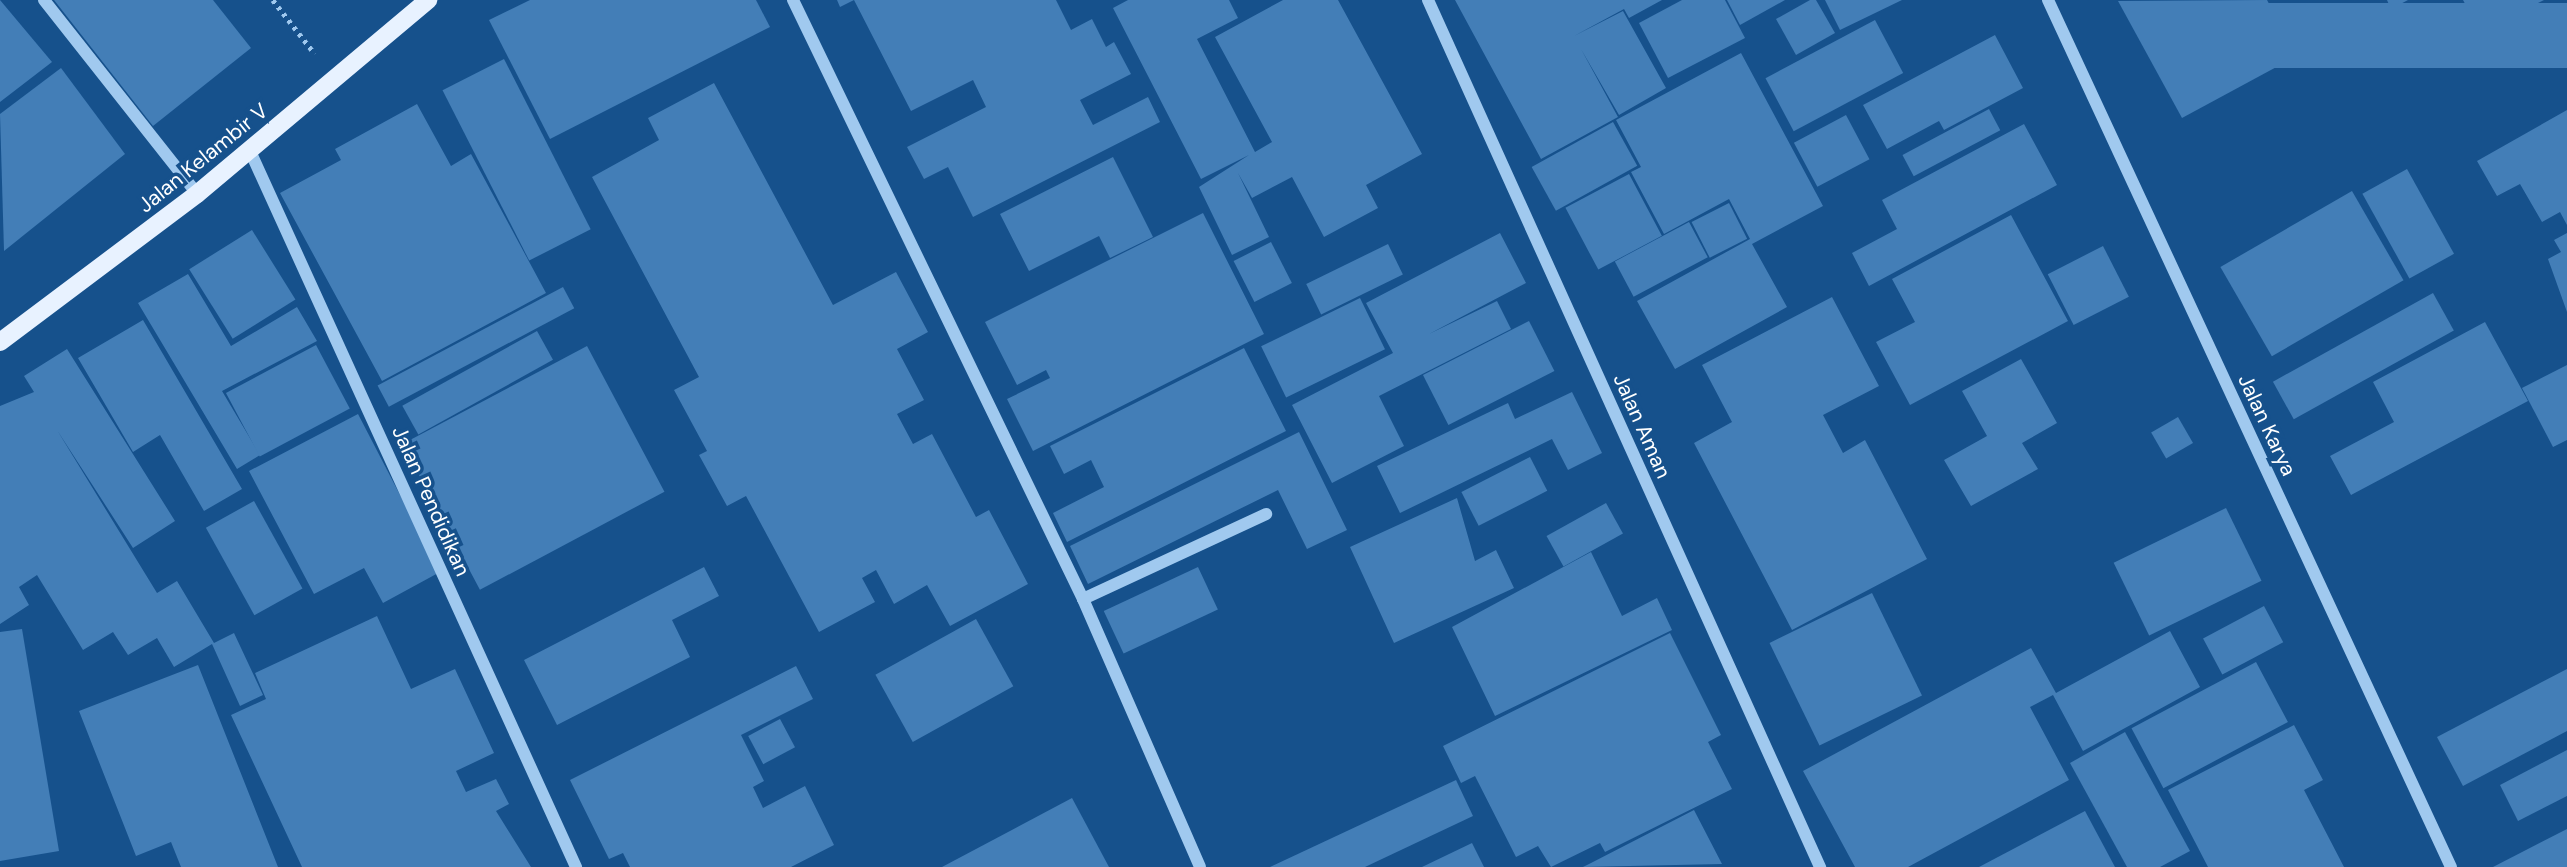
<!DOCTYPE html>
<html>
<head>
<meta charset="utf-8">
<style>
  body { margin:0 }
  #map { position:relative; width:2567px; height:867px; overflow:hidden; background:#16518c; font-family:"DM Sans",sans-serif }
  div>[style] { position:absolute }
  .building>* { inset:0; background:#437eb7; transform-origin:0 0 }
  .path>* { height:4.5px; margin-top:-2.25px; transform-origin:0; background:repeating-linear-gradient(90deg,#a0c9ef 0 3.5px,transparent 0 8.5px) }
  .minor>* { height:12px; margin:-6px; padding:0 6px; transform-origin:6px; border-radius:6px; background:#a0c9ef }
  .major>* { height:18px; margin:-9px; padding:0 9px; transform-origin:9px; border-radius:9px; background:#e8f2ff }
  span { translate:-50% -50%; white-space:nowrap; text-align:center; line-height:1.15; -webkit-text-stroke:7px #16518c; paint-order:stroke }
  .street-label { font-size:21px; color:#fff }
</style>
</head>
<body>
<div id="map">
  <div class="building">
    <div style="clip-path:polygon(0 0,52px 62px,0 102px)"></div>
    <div style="clip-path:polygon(54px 0,213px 0,251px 48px,153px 126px)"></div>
    <div style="clip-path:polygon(530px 0,756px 0,770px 27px,550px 139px,489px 20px)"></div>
    <div style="clip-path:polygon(837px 0,1056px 0,1071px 30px,1092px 19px,1106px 47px,1114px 42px,1131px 74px,1080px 100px,1093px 125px,1148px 97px,1160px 122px,973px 217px,948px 167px,924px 179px,907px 147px,986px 107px,973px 80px,911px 111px,854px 0,840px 7px)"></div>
    <div style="clip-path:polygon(1128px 0,1229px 0,1238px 18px,1197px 39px,1255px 152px,1272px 142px,1215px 37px,1283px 0,1338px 0,1422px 154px,1366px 185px,1378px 208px,1324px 237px,1292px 177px,1252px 198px,1238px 173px,1269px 237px,1232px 255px,1199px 187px,1249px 155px,1201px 179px,1113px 8px)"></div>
    <div style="clip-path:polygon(1455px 0,1662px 0,1629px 18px,1624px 9px,1574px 36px,1623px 11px,1666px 88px,1619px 115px,1581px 49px,1618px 117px,1541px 159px)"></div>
    <div style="clip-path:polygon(1682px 0,1725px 0,1745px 38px,1668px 78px,1639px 23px)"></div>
    <div style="clip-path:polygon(1727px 0,1785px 0,1740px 25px)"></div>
    <div style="clip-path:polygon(1810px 0,1816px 0,1835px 33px,1796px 55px,1776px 19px)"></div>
    <div style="clip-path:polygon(1825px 0,1902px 0,1840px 30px)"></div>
    <div style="clip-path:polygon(2267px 0,2297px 56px,2182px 118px,2118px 1px)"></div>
    <div style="clip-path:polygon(2387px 0,2408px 0,2391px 9px)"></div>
    <div style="clip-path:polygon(2463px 0,2544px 0,2480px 32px)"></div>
    <div style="left:2567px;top:3px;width:65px;height:394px;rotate:90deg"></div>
    <div style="left:1875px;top:20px;width:60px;height:124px;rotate:62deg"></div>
    <div style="clip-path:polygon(1995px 35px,2023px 88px,1944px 130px,1939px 121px,1887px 149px,1863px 105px)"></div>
    <div style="clip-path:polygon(1741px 53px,1823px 206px,1752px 244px,1787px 307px,1675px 369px,1637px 301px,1750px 239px,1729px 199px,1664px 234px,1631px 172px,1641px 167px,1616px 120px)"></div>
    <div style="left:504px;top:59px;width:191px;height:69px;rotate:63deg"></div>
    <div style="clip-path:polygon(61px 68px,125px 154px,4px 251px,0 114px)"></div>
    <div style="clip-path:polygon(714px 83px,833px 305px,896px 272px,928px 332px,897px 349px,924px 400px,897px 414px,913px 444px,932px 434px,976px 517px,989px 510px,1028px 584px,950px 626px,927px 585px,894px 604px,876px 570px,862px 578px,875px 602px,819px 632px,746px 496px,727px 506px,699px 455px,707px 451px,674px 390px,699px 377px,592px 177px,659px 140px,648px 118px)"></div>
    <div style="clip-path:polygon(417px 104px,451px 166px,471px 154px,546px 293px,382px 381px,280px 193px,341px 160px,335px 149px)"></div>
    <div style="left:1989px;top:109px;width:24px;height:98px;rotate:62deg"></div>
    <div style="clip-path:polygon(2567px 110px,2567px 225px,2560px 212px,2542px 222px,2520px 184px,2497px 196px,2477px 161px)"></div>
    <div style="left:1846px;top:115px;width:50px;height:59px;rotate:62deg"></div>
    <div style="left:1613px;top:122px;width:50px;height:93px;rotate:61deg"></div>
    <div style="clip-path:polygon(2024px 124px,2057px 185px,1869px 286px,1852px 253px,1897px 229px,1882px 200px)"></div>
    <div style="clip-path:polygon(1113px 157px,1153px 237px,1110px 258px,1099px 236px,1029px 271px,1000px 214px)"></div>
    <div style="left:2407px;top:169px;width:97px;height:51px;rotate:61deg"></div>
    <div style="left:1629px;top:174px;width:70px;height:72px;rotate:62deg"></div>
    <div style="left:2352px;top:191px;width:103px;height:152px;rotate:60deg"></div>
    <div style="left:1729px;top:203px;width:40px;height:42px;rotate:63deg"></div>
    <div style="clip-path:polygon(1203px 213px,1264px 334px,1033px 451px,1007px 399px,1050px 378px,1046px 370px,1017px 385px,985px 322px)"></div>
    <div style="clip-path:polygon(2011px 215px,2068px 321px,1910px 405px,1876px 342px,1915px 322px,1892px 279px)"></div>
    <div style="left:1689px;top:222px;width:40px;height:84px;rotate:62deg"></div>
    <div style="left:252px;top:230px;width:82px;height:74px;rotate:58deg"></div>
    <div style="clip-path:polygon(1500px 233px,1526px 283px,1429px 334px,1497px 301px,1511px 329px,1379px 396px,1404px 446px,1332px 483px,1292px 405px,1393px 353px,1366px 303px)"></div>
    <div style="clip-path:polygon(2567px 233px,2567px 312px,2548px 259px,2561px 252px,2554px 240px)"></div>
    <div style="left:1271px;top:242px;width:46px;height:42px;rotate:63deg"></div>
    <div style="left:1388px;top:244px;width:34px;height:91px;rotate:64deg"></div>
    <div style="left:2103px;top:246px;width:57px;height:62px;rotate:63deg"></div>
    <div style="clip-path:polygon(188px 274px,231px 346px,297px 307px,317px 341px,222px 391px,260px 455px,237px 469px,138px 303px)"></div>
    <div style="left:563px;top:287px;width:24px;height:210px;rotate:62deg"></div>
    <div style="left:2433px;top:293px;width:43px;height:183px;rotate:61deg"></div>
    <div style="clip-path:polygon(1832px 297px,1879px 386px,1823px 415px,1843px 453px,1865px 440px,1927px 559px,1792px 630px,1694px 443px,1732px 422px,1702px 365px)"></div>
    <div style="left:1360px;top:298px;width:57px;height:110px;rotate:64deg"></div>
    <div style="clip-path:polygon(143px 320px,242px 489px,204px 511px,160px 435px,133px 452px,78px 358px)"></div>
    <div style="left:1529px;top:321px;width:56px;height:119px;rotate:63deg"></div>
    <div style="clip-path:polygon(2485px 322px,2528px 401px,2351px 495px,2330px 456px,2394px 422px,2373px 382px)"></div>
    <div style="left:537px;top:331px;width:33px;height:154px;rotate:61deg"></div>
    <div style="left:316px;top:345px;width:72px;height:102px;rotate:62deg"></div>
    <div style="left:587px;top:346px;width:165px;height:209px;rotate:62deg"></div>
    <div style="clip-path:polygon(1244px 348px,1286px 431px,1067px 542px,1053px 513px,1104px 487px,1091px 460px,1064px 474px,1050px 446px)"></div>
    <div style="clip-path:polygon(67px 349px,175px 521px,133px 548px,57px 430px,157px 593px,177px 581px,214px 643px,234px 633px,263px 695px,240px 706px,212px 644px,174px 667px,157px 638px,128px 655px,113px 632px,83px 650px,37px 575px,19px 587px,29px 605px,0 624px,0 406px,34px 392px,24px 376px)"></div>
    <div style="clip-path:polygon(2021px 359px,2057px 423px,2022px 443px,2038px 469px,1971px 506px,1944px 460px,1987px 436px,1962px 391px)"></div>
    <div style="clip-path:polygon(2567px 365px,2567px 440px,2553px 447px,2522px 388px)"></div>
    <div style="clip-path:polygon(1572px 392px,1602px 453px,1568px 470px,1552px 439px,1400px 513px,1377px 466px,1508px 403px,1515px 419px)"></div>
    <div style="clip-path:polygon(358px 414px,440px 572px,383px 603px,364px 568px,314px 594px,249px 471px)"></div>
    <div style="left:2178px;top:417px;width:30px;height:31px;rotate:60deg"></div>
    <div style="clip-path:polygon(1299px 432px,1347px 530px,1307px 549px,1278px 490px,1088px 584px,1070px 546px)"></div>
    <div style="left:1530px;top:457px;width:38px;height:77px;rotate:63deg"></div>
    <div style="clip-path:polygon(1457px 498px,1475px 561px,1496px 550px,1514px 588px,1394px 643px,1350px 547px)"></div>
    <div style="left:254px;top:501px;width:100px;height:55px;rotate:61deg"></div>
    <div style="left:1606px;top:503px;width:35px;height:68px;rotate:61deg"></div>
    <div style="left:2226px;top:508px;width:81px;height:125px;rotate:64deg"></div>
    <div style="clip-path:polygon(1591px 552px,1622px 616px,1657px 598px,1672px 630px,1495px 716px,1452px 627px)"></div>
    <div style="clip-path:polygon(704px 567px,719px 596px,672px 620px,690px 657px,557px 725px,524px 660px)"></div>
    <div style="left:1198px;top:567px;width:47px;height:104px;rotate:65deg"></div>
    <div style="left:1872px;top:593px;width:114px;height:114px;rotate:64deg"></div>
    <div style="left:2264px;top:606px;width:41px;height:69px;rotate:62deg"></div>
    <div style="clip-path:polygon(377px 616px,411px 689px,455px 669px,494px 753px,456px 771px,466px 792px,496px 779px,509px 804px,496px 811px,531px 867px,302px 867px,231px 715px,266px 699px,255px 673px)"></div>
    <div style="left:976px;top:619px;width:77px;height:115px;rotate:61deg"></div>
    <div style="clip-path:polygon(22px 629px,59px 851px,0 861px,0 632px)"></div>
    <div style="clip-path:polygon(2170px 631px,2200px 687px,2083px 751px,2053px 695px,2030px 707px,2069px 780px,1908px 867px,1855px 867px,1803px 771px,2031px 648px,2056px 693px)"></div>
    <div style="clip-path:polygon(1670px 633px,1721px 735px,1708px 742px,1732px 789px,1605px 852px,1600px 843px,1551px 867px,1538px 846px,1516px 857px,1475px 776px,1461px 783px,1443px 746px)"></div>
    <div style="left:2256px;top:662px;width:68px;height:141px;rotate:62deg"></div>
    <div style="clip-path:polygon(198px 665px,278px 867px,181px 867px,171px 842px,136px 856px,79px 711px)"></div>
    <div style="clip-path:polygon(796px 666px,813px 699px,741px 735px,764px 781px,753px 787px,763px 808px,805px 786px,834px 845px,791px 867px,630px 867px,623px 853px,609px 859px,570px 780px)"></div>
    <div style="clip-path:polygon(2567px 669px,2567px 731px,2463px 786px,2437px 737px)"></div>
    <div style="left:780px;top:719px;width:32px;height:36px;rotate:62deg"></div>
    <div style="clip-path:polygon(2294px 725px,2323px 780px,2304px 790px,2344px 867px,2208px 867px,2168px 790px)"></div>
    <div style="clip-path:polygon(2125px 732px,2190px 851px,2160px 867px,2127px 867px,2070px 763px)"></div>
    <div style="clip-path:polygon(2567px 750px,2567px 796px,2518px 821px,2500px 785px)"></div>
    <div style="clip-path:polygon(1456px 780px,1473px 816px,1365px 867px,1270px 867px)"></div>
    <div style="clip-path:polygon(1072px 798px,1109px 867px,942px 867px)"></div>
    <div style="clip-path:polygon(1694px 810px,1722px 864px,1583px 867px,1591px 863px)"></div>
    <div style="clip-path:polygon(2085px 811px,2115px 867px,1979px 867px)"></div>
    <div style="clip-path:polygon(2567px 829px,2567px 867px,2493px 867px)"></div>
    <div style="clip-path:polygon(1472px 843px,1484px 867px,1422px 867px)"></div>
  </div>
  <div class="path">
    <div style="left:273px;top:0;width:68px;rotate:52.1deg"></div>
  </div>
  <div class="minor">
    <div style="left:44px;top:0;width:247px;rotate:51.7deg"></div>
    <div style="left:793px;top:0;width:666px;rotate:64.17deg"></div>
    <div style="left:1083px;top:599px;width:292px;rotate:66.4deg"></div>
    <div style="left:1428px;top:0;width:952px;rotate:65.67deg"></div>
    <div style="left:2048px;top:0;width:956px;rotate:65.07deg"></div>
    <div style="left:250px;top:151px;width:787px;rotate:65.52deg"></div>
    <div style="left:1083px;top:599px;width:202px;rotate:-24.9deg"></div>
  </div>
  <div class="major">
    <div style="left:0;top:342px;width:246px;rotate:-36.9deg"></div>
    <div style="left:197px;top:194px;width:302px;rotate:-40deg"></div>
  </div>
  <div class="street-label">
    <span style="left:203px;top:158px;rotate:-39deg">Jalan Kelambir V</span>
    <span style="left:2267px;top:425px;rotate:65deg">Jalan Karya</span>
    <span style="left:1642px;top:426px;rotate:66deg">Jalan Aman</span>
    <span style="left:431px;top:501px;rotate:66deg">Jalan Pendidikan</span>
  </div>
</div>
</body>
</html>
